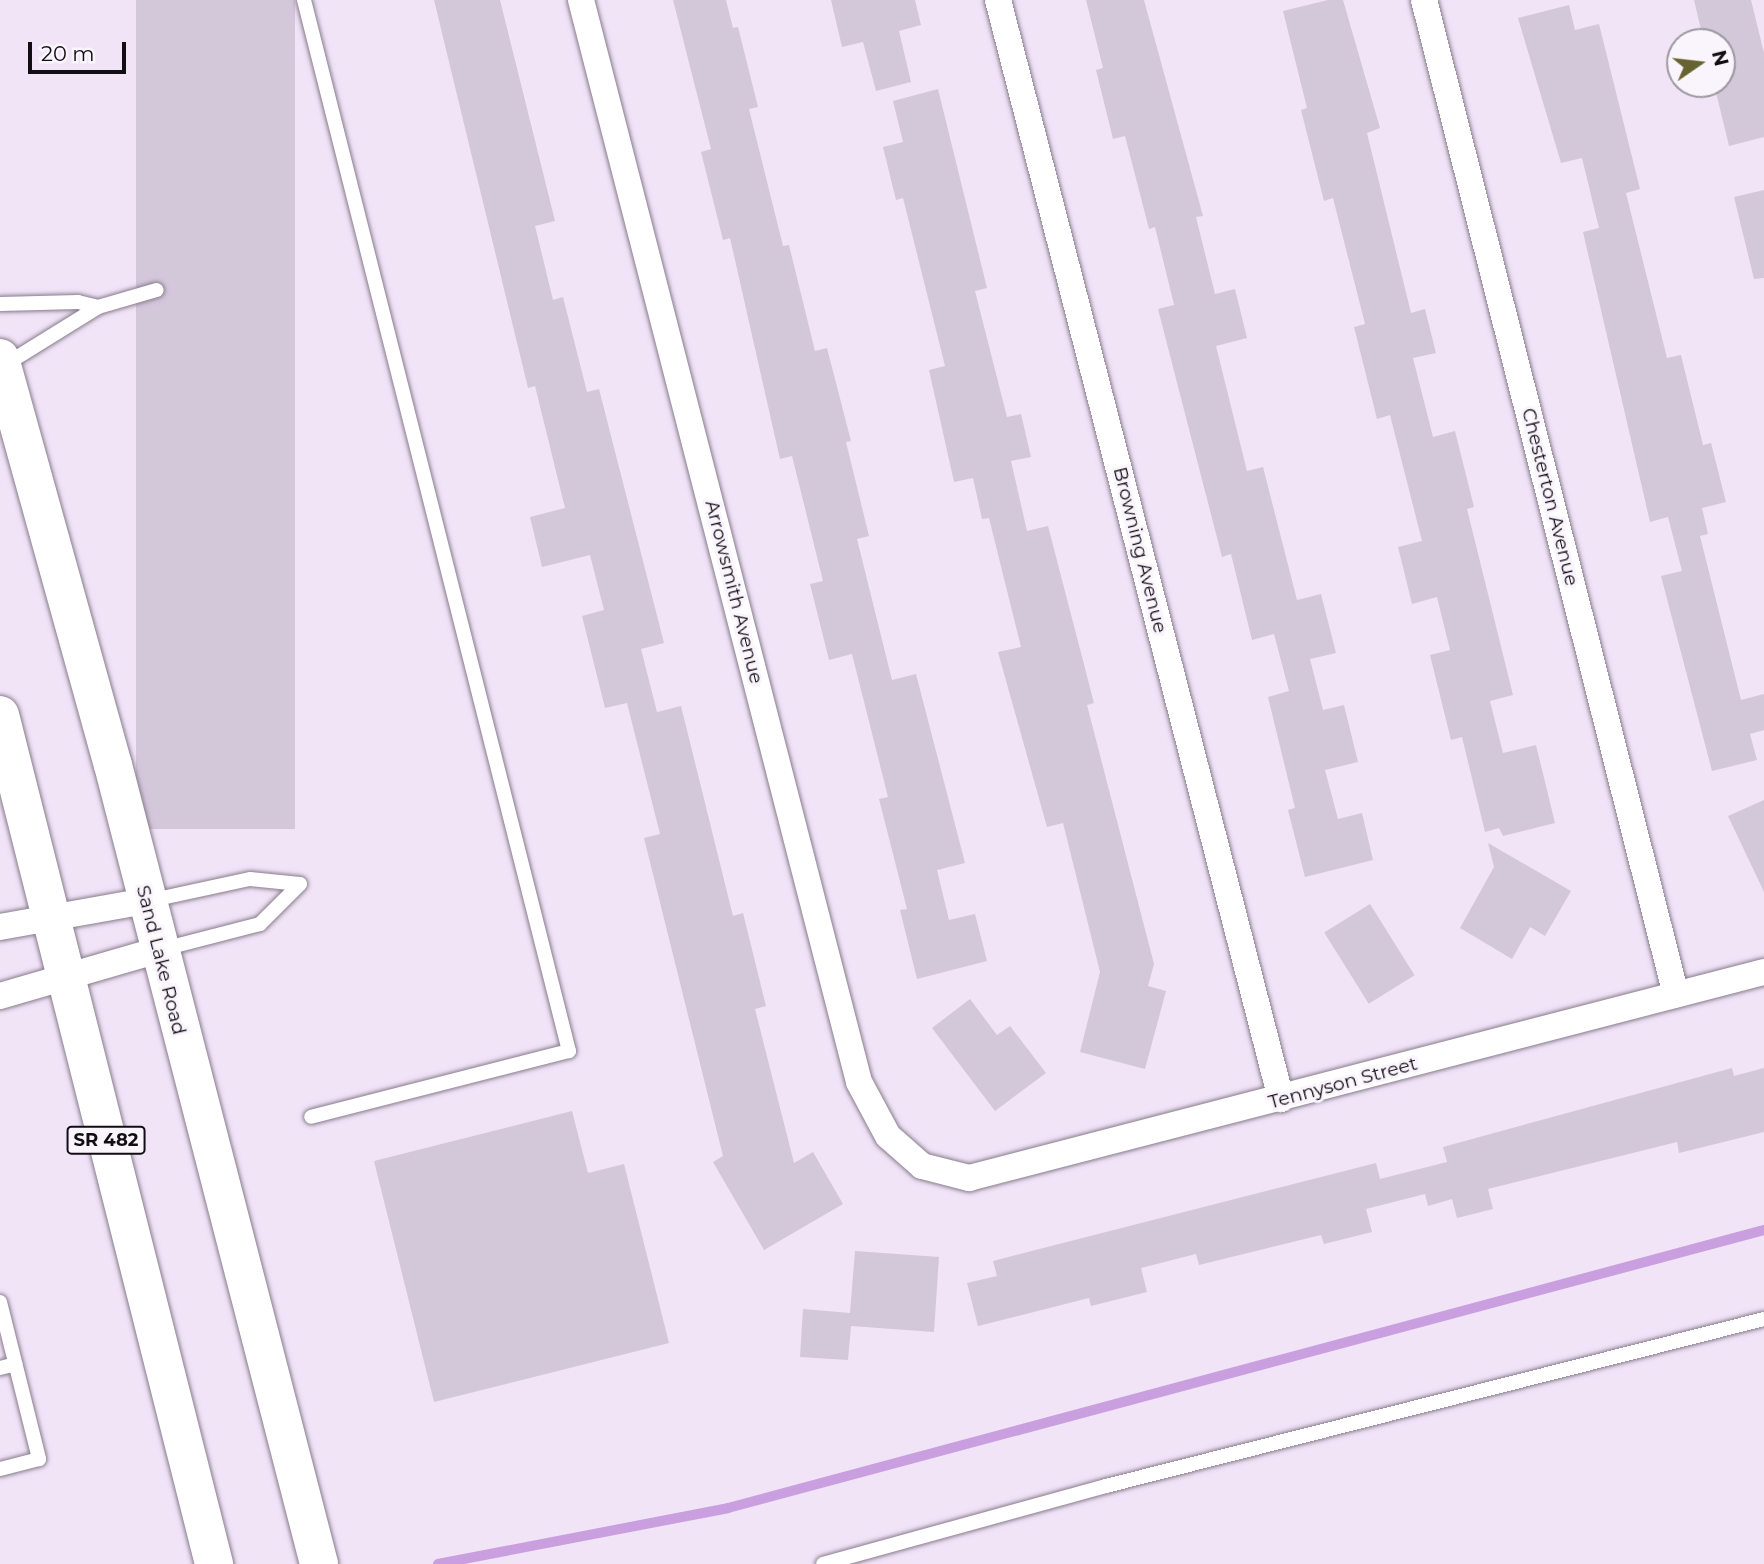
<!DOCTYPE html>
<html>
<head>
<meta charset="utf-8">
<style>
  body { margin:0 }
  #map { position:relative; width:1764px; height:1564px; overflow:hidden; background:#f1e4f7; font-family:Montserrat,sans-serif }
  div>[style] { position:absolute }
  .stream>* { height:10px; margin:-5px; padding:0 5px; transform-origin:5px; border-radius:5px; background:#ca9fdf }
  .building>* { inset:0; background:#d3c7da; transform-origin:0 0 }
  .roads { filter:drop-shadow(0 0 2px #877c8d) drop-shadow(0 0 2px #877c8d) }
  .lane>* { height:14px; margin:-7px; padding:0 7px; transform-origin:7px; border-radius:7px; background:#fff }
  .street>* { height:26px; margin:-13px; padding:0 13px; transform-origin:13px; border-radius:13px; background:#fff }
  .primary>* { height:38px; margin:-19px; padding:0 19px; transform-origin:19px; border-radius:19px; background:#fff }
  span { translate:-50% -50%; white-space:nowrap; text-align:center; line-height:1.15; -webkit-text-stroke:6px #faf4fc; paint-order:stroke }
  .shield-label span { padding:2px 5px; background:#faf4fc; border:2px solid; border-radius:5px; -webkit-text-stroke-width:0 }
  .shield-label { font-size:18px; color:#110d13; font-weight:700 }
  .street-label { font-size:19px; color:#110d13 }
  .north { position:absolute; left:1666px; top:28px; width:70px; height:70px; box-sizing:border-box; background:#faf4fc; border:2px solid #9d989f; border-radius:50%; rotate:76deg; font-size:19px; font-weight:700; line-height:28px; text-align:center; color:#110d13 }
  .north::after { content:''; display:block; margin:auto; width:24px; height:32px; background:#676330; clip-path:polygon(50% 0,100% 100%,50% 72%,0 100%) }
  .scale { position:absolute; left:28px; top:42px; width:98px; height:32px; box-sizing:border-box; border:4px solid #110d13; border-top:0; padding-left:9px; font-size:21px; line-height:24px; white-space:nowrap; color:#110d13; -webkit-text-stroke:5px #faf4fc; paint-order:stroke }
</style>
</head>
<body>
<div id="map">
  <div class="stream">
    <div style="left:438px;top:1564px;width:295px;rotate:-10.9deg"></div>
    <div style="left:728px;top:1508px;width:1073px;rotate:-15.02deg"></div>
  </div>
  <div class="building">
    <div style="left:136px;top:0;width:159px;height:829px"></div>
    <div style="clip-path:polygon(434px 0,500px 0,555px 221px,535px 226px,553px 300px,563px 297px,587px 392px,599px 389px,664px 643px,641px 649px,657px 712px,681px 706px,733px 916px,743px 913px,766px 1006px,755px 1009px,794px 1163px,813px 1152px,843px 1204px,764px 1250px,713px 1162px,723px 1156px,644px 838px,660px 834px,627px 703px,605px 708px,582px 616px,604px 610px,590px 555px,542px 567px,530px 517px,565px 508px,535px 386px,528px 388px)"></div>
    <div style="clip-path:polygon(673px 0,726px 0,733px 28px,738px 27px,758px 107px,749px 109px,783px 246px,789px 245px,815px 351px,827px 348px,851px 441px,846px 442px,869px 536px,857px 539px,892px 680px,916px 674px,965px 863px,937px 870px,949px 920px,975px 914px,987px 961px,917px 979px,900px 910px,907px 909px,879px 799px,888px 797px,852px 654px,829px 660px,810px 584px,823px 581px,792px 456px,780px 459px,730px 238px,723px 240px,701px 152px,711px 149px)"></div>
    <div style="clip-path:polygon(831px 0,915px 0,921px 25px,899px 31px,911px 82px,876px 91px,863px 42px,842px 47px)"></div>
    <div style="clip-path:polygon(1086px 0,1144px 0,1203px 216px,1196px 217px,1215px 294px,1235px 289px,1247px 338px,1216px 346px,1247px 471px,1263px 467px,1297px 600px,1321px 594px,1336px 653px,1310px 659px,1323px 710px,1344px 705px,1358px 762px,1325px 770px,1338px 819px,1362px 813px,1373px 860px,1305px 877px,1288px 810px,1295px 808px,1268px 697px,1289px 691px,1274px 634px,1252px 640px,1231px 554px,1222px 557px,1158px 309px,1174px 305px,1155px 227px,1149px 229px,1125px 136px,1113px 139px,1096px 70px,1103px 68px)"></div>
    <div style="clip-path:polygon(1328px 0,1343px 0,1380px 128px,1367px 133px,1411px 313px,1425px 309px,1436px 353px,1413px 358px,1433px 437px,1455px 431px,1474px 507px,1467px 509px,1513px 695px,1490px 701px,1503px 753px,1536px 745px,1555px 823px,1503px 836px,1499px 828px,1485px 832px,1462px 737px,1451px 740px,1430px 655px,1450px 650px,1437px 597px,1412px 604px,1398px 547px,1422px 541px,1390px 415px,1377px 419px,1354px 327px,1365px 324px,1333px 198px,1324px 201px,1301px 110px,1307px 108px,1283px 11px)"></div>
    <div style="clip-path:polygon(1694px 0,1751px 0,1764px 53px,1764px 137px,1729px 146px,1714px 84px,1722px 84px,1722px 42px,1704px 42px)"></div>
    <div style="clip-path:polygon(1569px 5px,1575px 30px,1599px 24px,1640px 189px,1626px 193px,1667px 358px,1681px 355px,1703px 445px,1711px 443px,1726px 502px,1702px 508px,1708px 534px,1700px 536px,1741px 700px,1764px 694px,1764px 730px,1750px 734px,1757px 760px,1712px 771px,1661px 576px,1682px 571px,1668px 517px,1650px 522px,1583px 232px,1599px 228px,1582px 158px,1561px 163px,1518px 18px)"></div>
    <div style="clip-path:polygon(938px 89px,987px 288px,975px 291px,1007px 417px,1021px 414px,1031px 457px,1011px 461px,1027px 531px,1048px 526px,1094px 703px,1087px 705px,1154px 964px,1148px 986px,1166px 991px,1145px 1069px,1080px 1052px,1100px 972px,1063px 823px,1047px 827px,998px 652px,1021px 647px,989px 518px,982px 519px,973px 478px,954px 482px,929px 370px,945px 366px,903px 198px,896px 200px,883px 147px,903px 142px,893px 101px)"></div>
    <div style="clip-path:polygon(1764px 190px,1764px 278px,1754px 279px,1734px 197px)"></div>
    <div style="clip-path:polygon(1764px 800px,1764px 892px,1728px 816px)"></div>
    <div style="clip-path:polygon(1488px 843px,1571px 891px,1545px 936px,1530px 927px,1512px 959px,1460px 928px,1494px 867px)"></div>
    <div style="left:1370px;top:904px;width:84px;height:54px;rotate:58deg"></div>
    <div style="clip-path:polygon(970px 999px,997px 1035px,1010px 1026px,1046px 1073px,995px 1111px,932px 1028px)"></div>
    <div style="clip-path:polygon(1732px 1068px,1734px 1076px,1764px 1068px,1764px 1132px,1679px 1153px,1677px 1142px,1488px 1189px,1493px 1209px,1457px 1218px,1452px 1199px,1428px 1206px,1425px 1194px,1366px 1209px,1372px 1232px,1324px 1244px,1321px 1235px,1199px 1265px,1196px 1254px,1141px 1268px,1147px 1292px,1091px 1306px,1089px 1298px,978px 1326px,967px 1283px,997px 1276px,993px 1261px,1376px 1163px,1380px 1179px,1447px 1162px,1443px 1147px)"></div>
    <div style="clip-path:polygon(572px 1111px,588px 1173px,624px 1164px,669px 1343px,434px 1402px,374px 1161px)"></div>
    <div style="clip-path:polygon(855px 1251px,939px 1257px,934px 1332px,851px 1326px,848px 1360px,800px 1357px,803px 1309px,850px 1313px)"></div>
  </div>
  <div class="roads">
    <div class="lane">
      <div style="left:304px;top:0;width:1084px;rotate:75.85deg"></div>
      <div style="left:569px;top:1051px;width:266px;rotate:165.7deg"></div>
      <div style="left:0;top:304px;width:78px;rotate:-1.5deg"></div>
      <div style="left:78px;top:302px;width:21px;rotate:14deg"></div>
      <div style="left:3px;top:366px;width:112px;rotate:-31.8deg"></div>
      <div style="left:98px;top:307px;width:61px;rotate:-16.1deg"></div>
      <div style="left:148px;top:901px;width:104px;rotate:-12.2deg"></div>
      <div style="left:250px;top:879px;width:50px;rotate:5.7deg"></div>
      <div style="left:300px;top:884px;width:57px;rotate:135deg"></div>
      <div style="left:260px;top:924px;width:100px;rotate:165.5deg"></div>
      <div style="left:0;top:1302px;width:162px;rotate:76deg"></div>
      <div style="left:39px;top:1459px;width:40px;rotate:165.6deg"></div>
      <div style="left:0;top:1368px;width:16px;rotate:-14deg"></div>
      <div style="left:823px;top:1564px;width:294px;rotate:-15.4deg"></div>
      <div style="left:1106px;top:1486px;width:679px;rotate:-14.24deg"></div>
    </div>
    <div class="street">
      <div style="left:581px;top:0;width:1117px;rotate:75.59deg"></div>
      <div style="left:859px;top:1082px;width:61px;rotate:61.8deg"></div>
      <div style="left:888px;top:1136px;width:45px;rotate:41.4deg"></div>
      <div style="left:922px;top:1166px;width:49px;rotate:14.3deg"></div>
      <div style="left:969px;top:1178px;width:821px;rotate:-14.53deg"></div>
      <div style="left:998px;top:0;width:1135px;rotate:75.56deg"></div>
      <div style="left:1424px;top:0;width:1026px;rotate:75.79deg"></div>
      <div style="left:0;top:927px;width:148px;rotate:-10.1deg"></div>
      <div style="left:0;top:996px;width:165px;rotate:-16.2deg"></div>
    </div>
    <div class="primary">
      <div style="left:0;top:358px;width:422px;rotate:74.5deg"></div>
      <div style="left:113px;top:765px;width:825px;rotate:75.54deg"></div>
      <div style="left:0;top:715px;width:876px;rotate:75.85deg"></div>
    </div>
  </div>
  <div class="shield-label">
    <span style="left:106px;top:1140px">SR 482</span>
  </div>
  <div class="street-label">
    <span style="left:1550px;top:497px;rotate:76deg">Chesterton Avenue</span>
    <span style="left:1140px;top:550px;rotate:76deg">Browning Avenue</span>
    <span style="left:734px;top:592px;rotate:76deg">Arrowsmith Avenue</span>
    <span style="left:161px;top:960px;rotate:76deg">Sand Lake Road</span>
    <span style="left:1343px;top:1083px;rotate:-15deg">Tennyson Street</span>
  </div>
  <div class="north">N</div>
  <div class="scale">20 m</div>
</div>
</body>
</html>
